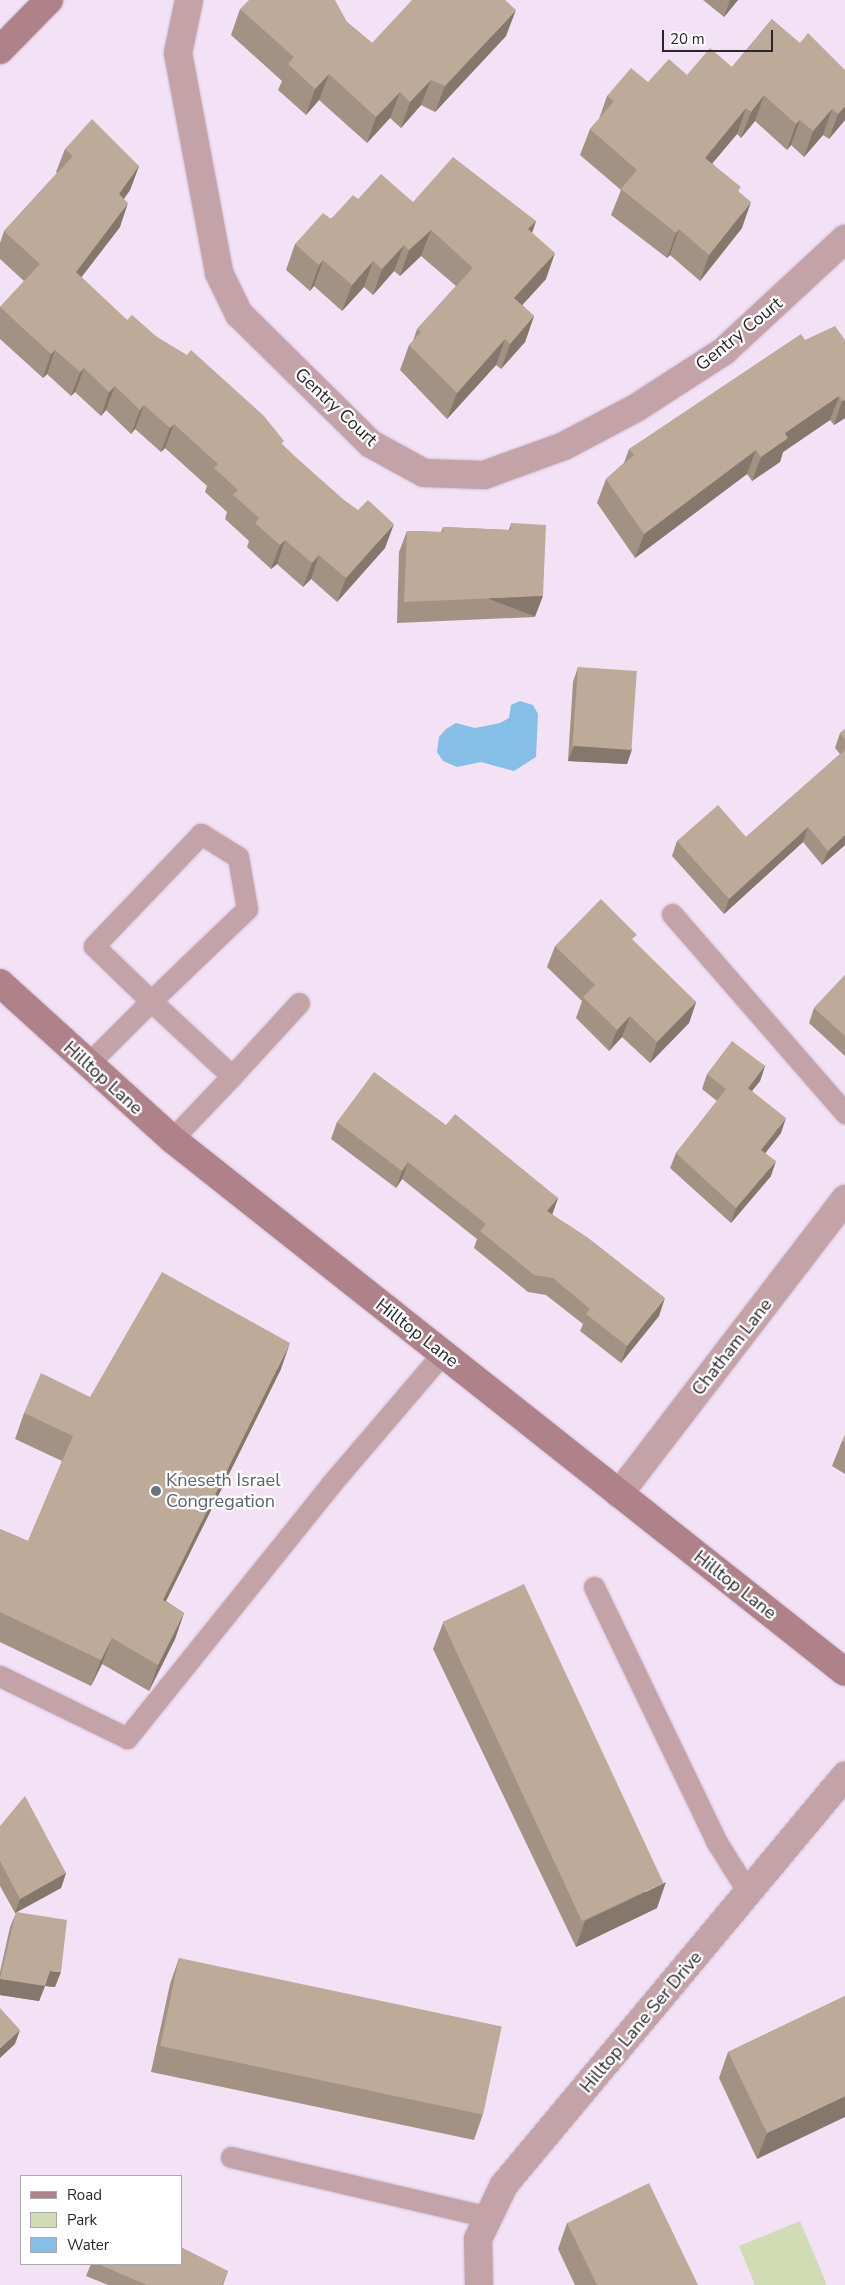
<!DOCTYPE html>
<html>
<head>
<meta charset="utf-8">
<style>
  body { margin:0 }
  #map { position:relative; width:845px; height:2285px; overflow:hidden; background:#f3e1f5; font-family:"Nunito Sans",sans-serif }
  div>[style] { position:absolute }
  .green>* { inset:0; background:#d1dcb4 }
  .water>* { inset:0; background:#85bfe8 }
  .roads { filter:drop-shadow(0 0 1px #cfbfd1) drop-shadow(0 0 1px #cfbfd1) }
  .lane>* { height:21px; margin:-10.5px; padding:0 10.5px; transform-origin:10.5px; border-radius:10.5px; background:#c3a3a8 }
  .street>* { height:28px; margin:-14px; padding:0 14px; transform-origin:14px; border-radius:14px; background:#c3a3a8 }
  .secondary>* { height:28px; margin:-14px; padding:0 14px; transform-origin:14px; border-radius:14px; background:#af8189 }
  .wall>* { inset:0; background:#a39284 }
  .shaded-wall>* { inset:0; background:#85776b; transform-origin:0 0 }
  .building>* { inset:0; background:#beaa99; transform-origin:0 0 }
  .dots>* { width:14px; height:14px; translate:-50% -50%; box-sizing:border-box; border:2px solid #fff; border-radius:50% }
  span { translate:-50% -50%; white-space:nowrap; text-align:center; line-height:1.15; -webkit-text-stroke:4.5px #fff; paint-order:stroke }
  .street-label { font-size:18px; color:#2b252c }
  .worship-label { font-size:18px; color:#5b616d }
  .left { translate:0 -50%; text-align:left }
  .legend { position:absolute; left:20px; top:2175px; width:162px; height:90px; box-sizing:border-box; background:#fff; border:1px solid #aaa8ab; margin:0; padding:6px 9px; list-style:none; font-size:15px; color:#2b252c }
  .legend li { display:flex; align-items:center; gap:10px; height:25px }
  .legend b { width:25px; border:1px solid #aaa8ab }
  .scale { position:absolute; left:662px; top:30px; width:111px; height:22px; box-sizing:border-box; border:2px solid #2b252c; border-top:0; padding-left:6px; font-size:15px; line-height:18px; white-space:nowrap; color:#2b252c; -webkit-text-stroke:4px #fff; paint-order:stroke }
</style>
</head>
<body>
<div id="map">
  <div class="green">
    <div style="clip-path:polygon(800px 2221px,827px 2285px,755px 2285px,739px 2246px)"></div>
  </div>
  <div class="water">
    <div style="clip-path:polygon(520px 701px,533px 705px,538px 714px,536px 757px,514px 771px,481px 762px,457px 767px,443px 761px,437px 752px,439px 737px,446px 729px,456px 723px,475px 728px,500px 723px,509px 718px,511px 705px)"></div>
  </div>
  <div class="roads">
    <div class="lane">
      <div style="left:672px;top:914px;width:264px;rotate:49deg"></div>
      <div style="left:88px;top:1064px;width:89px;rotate:-45deg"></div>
      <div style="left:151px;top:1001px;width:133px;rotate:-43.8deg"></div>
      <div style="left:247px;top:909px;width:53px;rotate:-99.8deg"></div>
      <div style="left:238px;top:857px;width:44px;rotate:-148.1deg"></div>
      <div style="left:201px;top:834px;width:155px;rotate:133.7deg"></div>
      <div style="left:94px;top:946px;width:79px;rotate:44deg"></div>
      <div style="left:151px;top:1001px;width:110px;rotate:42.8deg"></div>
      <div style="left:232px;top:1076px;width:99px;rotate:-47.5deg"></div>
      <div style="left:172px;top:1139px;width:87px;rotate:-46.4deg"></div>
      <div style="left:594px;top:1587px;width:282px;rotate:64.3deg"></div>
      <div style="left:716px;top:1841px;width:60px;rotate:57.9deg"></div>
      <div style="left:0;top:1676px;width:141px;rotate:26deg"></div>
      <div style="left:127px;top:1738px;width:326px;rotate:-51.2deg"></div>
      <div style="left:331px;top:1484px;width:172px;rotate:-49.5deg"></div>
      <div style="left:231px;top:2157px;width:264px;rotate:13.1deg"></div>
    </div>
    <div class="street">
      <div style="left:189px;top:0;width:54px;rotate:101.7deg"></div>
      <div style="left:178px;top:53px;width:224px;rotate:79.4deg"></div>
      <div style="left:219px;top:273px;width:46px;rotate:64deg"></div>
      <div style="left:239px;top:314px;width:185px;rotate:44.6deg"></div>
      <div style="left:371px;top:444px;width:60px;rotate:28.7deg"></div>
      <div style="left:424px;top:473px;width:60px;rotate:1.9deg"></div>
      <div style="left:484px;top:475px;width:85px;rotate:-19.9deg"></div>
      <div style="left:564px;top:446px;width:81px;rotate:-27.8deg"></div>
      <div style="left:636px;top:408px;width:105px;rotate:-32.9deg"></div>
      <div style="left:724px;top:351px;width:165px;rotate:-42.8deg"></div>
      <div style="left:619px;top:1494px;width:372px;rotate:-52.5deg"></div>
      <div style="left:479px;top:2285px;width:46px;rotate:-91.2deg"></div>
      <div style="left:478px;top:2239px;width:60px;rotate:-64.3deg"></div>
      <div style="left:504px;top:2185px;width:533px;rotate:-50.18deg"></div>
    </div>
    <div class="secondary">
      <div style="left:0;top:50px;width:70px;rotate:-45.6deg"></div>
      <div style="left:0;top:983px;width:232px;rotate:42.2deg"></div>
      <div style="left:172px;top:1139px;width:858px;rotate:38.38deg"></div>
    </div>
  </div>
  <div class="wall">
    <div style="clip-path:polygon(703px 0,738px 0,724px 17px)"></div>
    <div style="clip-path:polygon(240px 9px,347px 22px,372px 43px,506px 36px,435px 112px,421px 105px,401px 128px,390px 118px,367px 143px,319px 100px,306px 115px,278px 90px,282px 81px,231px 35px)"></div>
    <div style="clip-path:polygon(772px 19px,845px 120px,829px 139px,823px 135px,804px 157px,791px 145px,787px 150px,755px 121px,741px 138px,737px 134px,712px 163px,739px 192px,742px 228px,700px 281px,670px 255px,667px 258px,611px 215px,621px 190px,580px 155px,590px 129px,599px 119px,607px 96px,648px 82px,732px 67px)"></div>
    <div style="clip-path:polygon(65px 149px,139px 166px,130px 190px,124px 199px,120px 227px,81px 277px,127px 320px,157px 337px,283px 445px,385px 548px,337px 602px,311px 579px,303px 587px,277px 564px,271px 569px,247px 547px,249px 541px,225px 519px,227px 512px,205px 492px,207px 486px,165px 448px,161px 452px,135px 429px,131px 434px,106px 410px,101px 416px,75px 392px,71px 396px,47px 374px,43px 378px,0 339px,0 307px,24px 281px,0 259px,0 243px,4px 231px,57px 173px,56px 172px)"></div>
    <div style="clip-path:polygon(358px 199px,413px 202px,536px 221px,532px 233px,546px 279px,522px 305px,534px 316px,525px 342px,501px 369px,496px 365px,447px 419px,400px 370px,409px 345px,413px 341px,417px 329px,456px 286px,421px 256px,400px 276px,394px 271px,373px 295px,364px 287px,342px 311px,314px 286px,310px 291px,286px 270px,295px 244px)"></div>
    <div style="clip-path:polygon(805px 340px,845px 340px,845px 418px,834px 425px,830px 420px,783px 452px,780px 462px,752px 481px,747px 474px,635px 558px,597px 503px,606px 479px,624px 463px,629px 449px)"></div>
    <div style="clip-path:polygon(511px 523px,535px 617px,397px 623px,399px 552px,407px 531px,441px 532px,443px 527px,509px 530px)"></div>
    <div style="clip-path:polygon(578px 667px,632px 749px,627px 764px,568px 761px,573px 682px)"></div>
    <div style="clip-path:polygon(845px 729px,845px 845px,822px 865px,803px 842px,724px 914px,672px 856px,677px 841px,746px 837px,840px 754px,835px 748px,840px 733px)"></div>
    <div style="clip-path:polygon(634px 942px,696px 1002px,689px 1023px,650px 1063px,622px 1037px,609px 1051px,576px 1018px,582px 1001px,547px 967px,555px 946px)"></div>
    <div style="clip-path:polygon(845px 975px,845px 1056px,809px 1023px,814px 1008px)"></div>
    <div style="clip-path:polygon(765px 1066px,760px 1081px,752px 1091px,781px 1133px,765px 1153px,771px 1176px,731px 1223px,670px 1168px,676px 1153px,717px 1101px,702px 1089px,707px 1074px)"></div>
    <div style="clip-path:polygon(337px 1122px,446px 1125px,558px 1198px,552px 1214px,659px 1316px,621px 1363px,580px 1331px,583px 1324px,546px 1295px,528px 1292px,474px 1248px,477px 1239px,402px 1179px,396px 1188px,331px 1139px)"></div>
    <div style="clip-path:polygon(281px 1369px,166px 1601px,184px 1613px,175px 1639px,149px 1691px,102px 1664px,91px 1686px,0 1642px,0 1529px,28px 1541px,62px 1461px,15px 1439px,24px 1413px,90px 1397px)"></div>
    <div style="clip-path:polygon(845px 1435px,845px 1474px,832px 1466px,842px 1441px)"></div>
    <div style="clip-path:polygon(443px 1623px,657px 1908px,576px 1947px,433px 1649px)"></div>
    <div style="clip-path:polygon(0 1826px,66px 1873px,61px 1888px,17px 1912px,55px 1987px,45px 1986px,39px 2001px,0 1995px,0 1972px,10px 1927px,16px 1913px,15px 1913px,0 1886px)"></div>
    <div style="clip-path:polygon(179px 1958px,483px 2114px,474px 2140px,151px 2072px,170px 1984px)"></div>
    <div style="clip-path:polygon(845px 1996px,757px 2159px,719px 2078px,728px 2052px)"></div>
    <div style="clip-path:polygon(567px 2223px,698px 2285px,575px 2285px,558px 2249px)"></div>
    <div style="clip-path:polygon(91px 2264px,181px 2264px,228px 2271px,223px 2285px,108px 2285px,86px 2276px)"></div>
  </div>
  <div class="shaded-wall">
    <div style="clip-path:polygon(730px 0,738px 0,724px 17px)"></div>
    <div style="clip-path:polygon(516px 10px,506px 36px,435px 112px,445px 86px)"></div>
    <div style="clip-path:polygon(329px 74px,319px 100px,306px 115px,315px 89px)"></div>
    <div style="clip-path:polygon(431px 80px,421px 105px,401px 128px,410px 102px)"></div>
    <div style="clip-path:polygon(400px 92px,390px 118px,367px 143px,376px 117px)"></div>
    <div style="clip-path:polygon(764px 95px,755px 121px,741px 138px,751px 112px)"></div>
    <div style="clip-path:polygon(845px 106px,845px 120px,829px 139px,838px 114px)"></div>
    <div style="clip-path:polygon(746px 108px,737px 134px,696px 183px,705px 158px)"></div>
    <div style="clip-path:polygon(832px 109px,823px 135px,804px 157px,813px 131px)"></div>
    <div style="clip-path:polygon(800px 120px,791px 145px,787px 150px,796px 124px)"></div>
    <div style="clip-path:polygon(139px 166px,130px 190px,110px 218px,119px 194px)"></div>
    <div style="clip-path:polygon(751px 202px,742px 228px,700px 281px,709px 255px)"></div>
    <div style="clip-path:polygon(128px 203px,120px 227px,67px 296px,76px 272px)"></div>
    <div style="clip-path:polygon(536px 221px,527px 246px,528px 229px)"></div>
    <div style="clip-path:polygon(679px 229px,670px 255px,667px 258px,676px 233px)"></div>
    <div style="clip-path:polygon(431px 230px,421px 256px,400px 276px,409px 250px)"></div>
    <div style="clip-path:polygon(404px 245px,394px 271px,373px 295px,382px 269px)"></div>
    <div style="clip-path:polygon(555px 253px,546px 279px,505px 324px,514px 298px)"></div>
    <div style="clip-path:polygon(323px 260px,314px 286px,310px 291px,319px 265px)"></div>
    <div style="clip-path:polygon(373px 261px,364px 287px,342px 311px,352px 285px)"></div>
    <div style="clip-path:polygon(534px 316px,525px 342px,501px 369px,510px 344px)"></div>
    <div style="clip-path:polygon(505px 339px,496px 365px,447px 419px,457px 393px)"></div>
    <div style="clip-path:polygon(55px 350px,47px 374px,43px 378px,51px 354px)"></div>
    <div style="clip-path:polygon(84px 368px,75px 392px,71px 396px,80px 372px)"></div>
    <div style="clip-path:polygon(115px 386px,106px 410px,101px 416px,109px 392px)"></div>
    <div style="clip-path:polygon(839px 396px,830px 420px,783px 452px,780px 462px,752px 481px,761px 457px,785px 433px)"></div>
    <div style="clip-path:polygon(845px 400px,845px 418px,834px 425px,842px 401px)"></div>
    <div style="clip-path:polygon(144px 405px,135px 429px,131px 434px,140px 410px)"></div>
    <div style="clip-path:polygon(174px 424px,165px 448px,161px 452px,170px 428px)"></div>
    <div style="clip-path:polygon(756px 450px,747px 474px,635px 558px,644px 534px)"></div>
    <div style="clip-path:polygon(394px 524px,385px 548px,337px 602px,346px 578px)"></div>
    <div style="clip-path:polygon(285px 540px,277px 564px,271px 569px,280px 545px)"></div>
    <div style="clip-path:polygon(319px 555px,311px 579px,303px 587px,312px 563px)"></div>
    <div style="left:543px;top:596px;width:22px;height:139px;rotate:111deg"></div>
    <div style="clip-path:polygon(574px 746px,632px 749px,627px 764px,568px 761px)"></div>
    <div style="clip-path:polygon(808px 827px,803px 842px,724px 914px,729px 899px)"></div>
    <div style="clip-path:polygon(845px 835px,845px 845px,822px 865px,828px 851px)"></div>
    <div style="clip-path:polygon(696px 1002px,689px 1023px,650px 1063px,657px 1042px)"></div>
    <div style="clip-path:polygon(630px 1016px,622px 1037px,609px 1051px,617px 1030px)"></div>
    <div style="clip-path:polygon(765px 1066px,760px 1081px,742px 1103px,748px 1088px)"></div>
    <div style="clip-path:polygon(786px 1118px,781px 1133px,756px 1165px,761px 1150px)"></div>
    <div style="clip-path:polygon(776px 1161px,771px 1176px,731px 1223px,736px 1208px)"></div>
    <div style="clip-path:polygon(408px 1162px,402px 1179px,396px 1188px,402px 1171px)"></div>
    <div style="clip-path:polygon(558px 1198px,552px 1215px,547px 1211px)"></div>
    <div style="clip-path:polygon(665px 1298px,659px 1316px,621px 1363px,627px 1346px)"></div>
    <div style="clip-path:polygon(290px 1343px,281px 1369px,154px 1625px,163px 1600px)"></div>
    <div style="clip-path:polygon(184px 1613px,175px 1639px,149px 1691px,158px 1665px)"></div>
    <div style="clip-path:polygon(112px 1638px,102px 1664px,91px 1686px,101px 1660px)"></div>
    <div style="clip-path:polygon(66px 1873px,61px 1888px,15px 1913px,20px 1899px)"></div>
    <div style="clip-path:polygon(666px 1882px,657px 1908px,576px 1947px,585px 1921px)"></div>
    <div style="clip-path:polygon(50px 1971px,61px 1972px,55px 1987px,45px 1986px,39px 2001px,0 1995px,0 1979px)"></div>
    <div style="clip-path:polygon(20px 2030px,15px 2044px,0 2058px,0 2048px)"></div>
    <div style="clip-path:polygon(845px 2096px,845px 2117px,757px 2159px,767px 2133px)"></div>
  </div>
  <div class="building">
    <div style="clip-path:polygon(249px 0,335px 0,347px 22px,372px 43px,412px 0,505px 0,516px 10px,445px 86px,431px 80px,410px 102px,400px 92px,376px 117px,329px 74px,315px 89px,288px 64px,294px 57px,240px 9px)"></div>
    <div style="clip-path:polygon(772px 19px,800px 43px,808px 33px,845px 70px,845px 106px,838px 114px,832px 109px,813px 131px,800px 120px,796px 124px,764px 95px,751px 112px,746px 108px,705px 158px,741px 187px,738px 191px,751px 202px,709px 255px,679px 229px,676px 233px,621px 189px,637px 170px,590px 129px,614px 101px,607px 96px,631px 68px,648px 82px,669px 59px,687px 75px,710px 48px,732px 67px)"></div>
    <div style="clip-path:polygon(92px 119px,139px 166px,119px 194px,128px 203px,76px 272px,127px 320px,132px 315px,157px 337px,187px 355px,191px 350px,264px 416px,284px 441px,281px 444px,344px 500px,358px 510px,368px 500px,394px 524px,346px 578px,319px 555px,312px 563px,285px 540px,280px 545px,255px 523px,259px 518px,233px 495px,238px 490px,214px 468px,218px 464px,174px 424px,170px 428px,144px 405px,140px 410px,115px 386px,109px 392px,84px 368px,80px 372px,55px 350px,51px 354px,0 307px,40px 264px,4px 231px,73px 156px,65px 149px)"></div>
    <div style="clip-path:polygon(453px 157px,536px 221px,528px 229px,555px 253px,514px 298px,534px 316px,510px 344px,505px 339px,457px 393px,409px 345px,421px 332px,417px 329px,473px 268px,431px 230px,409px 250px,404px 245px,382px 269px,373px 261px,352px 285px,323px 260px,319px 265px,295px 244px,323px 213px,331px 219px,353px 195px,358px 199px,381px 174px,413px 202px)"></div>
    <div style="clip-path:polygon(835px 326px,845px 340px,845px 400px,842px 401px,839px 396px,785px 433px,788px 438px,761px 457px,756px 450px,644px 534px,606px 479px,634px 455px,629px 449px,801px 334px,805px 340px)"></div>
    <div style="clip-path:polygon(511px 523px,546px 525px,543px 596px,404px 602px,407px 531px,443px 532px,443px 527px,511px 530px)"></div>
    <div style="left:578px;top:667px;width:59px;height:79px;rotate:4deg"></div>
    <div style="clip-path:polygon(845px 729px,845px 739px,840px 733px)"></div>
    <div style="clip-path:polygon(845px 750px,845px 835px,828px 851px,808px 827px,729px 899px,677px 841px,718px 805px,746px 837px)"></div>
    <div style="clip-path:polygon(601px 899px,637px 935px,632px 939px,696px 1002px,657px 1042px,630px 1016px,617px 1030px,583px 997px,595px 985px,555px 946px)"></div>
    <div style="clip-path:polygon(845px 975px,845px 1036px,814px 1008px)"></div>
    <div style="clip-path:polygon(732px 1041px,765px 1066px,748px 1088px,786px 1118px,761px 1150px,776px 1161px,736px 1208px,676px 1153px,726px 1089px,707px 1074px)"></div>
    <div style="clip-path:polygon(374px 1072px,446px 1125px,455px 1114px,558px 1198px,547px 1211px,587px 1237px,665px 1298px,627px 1346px,586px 1314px,590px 1309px,553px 1278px,534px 1275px,480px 1231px,486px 1224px,408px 1162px,402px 1171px,337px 1122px)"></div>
    <div style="clip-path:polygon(162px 1272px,290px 1343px,163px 1600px,184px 1613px,158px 1665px,112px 1638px,101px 1660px,0 1612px,0 1529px,28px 1541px,73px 1436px,24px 1413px,41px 1373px,90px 1397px)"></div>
    <div style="clip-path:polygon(845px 1435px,845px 1443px,842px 1441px)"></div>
    <div style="left:524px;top:1584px;width:330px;height:90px;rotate:65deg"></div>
    <div style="clip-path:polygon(25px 1796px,66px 1873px,20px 1899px,0 1861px,0 1826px)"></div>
    <div style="clip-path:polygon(16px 1912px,67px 1920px,61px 1972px,50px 1971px,45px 1986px,0 1979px)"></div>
    <div style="left:179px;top:1958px;width:330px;height:90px;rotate:12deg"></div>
    <div style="clip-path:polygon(845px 1996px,845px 2096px,767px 2133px,728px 2052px)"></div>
    <div style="clip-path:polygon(0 2008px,20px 2030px,0 2048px)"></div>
    <div style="clip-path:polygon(649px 2183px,698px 2285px,597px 2285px,567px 2223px)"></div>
    <div style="clip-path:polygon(181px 2247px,228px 2271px,222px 2285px,147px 2285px,98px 2264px,181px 2264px)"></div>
  </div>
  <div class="dots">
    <div style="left:156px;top:1491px;background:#6b7280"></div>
  </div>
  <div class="street-label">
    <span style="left:739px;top:334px;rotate:-39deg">Gentry Court</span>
    <span style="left:336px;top:407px;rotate:43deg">Gentry Court</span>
    <span style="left:103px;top:1078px;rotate:42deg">Hilltop Lane</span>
    <span style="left:417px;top:1333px;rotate:38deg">Hilltop Lane</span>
    <span style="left:732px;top:1347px;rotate:-52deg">Chatham Lane</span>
    <span style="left:735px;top:1585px;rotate:38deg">Hilltop Lane</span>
    <span style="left:641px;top:2022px;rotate:-50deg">Hilltop Lane Ser Drive</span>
  </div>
  <div class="worship-label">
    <span class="left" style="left:166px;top:1491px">Kneseth Israel<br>Congregation</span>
  </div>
  <ul class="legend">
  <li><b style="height:6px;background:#af8189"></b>Road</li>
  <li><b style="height:14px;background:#d1dcb4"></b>Park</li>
  <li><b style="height:14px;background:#85bfe8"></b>Water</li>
  </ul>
  <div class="scale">20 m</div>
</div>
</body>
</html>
